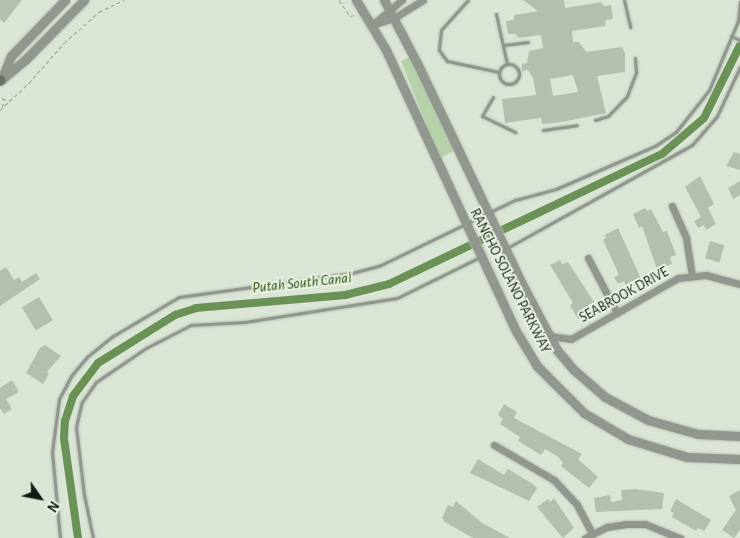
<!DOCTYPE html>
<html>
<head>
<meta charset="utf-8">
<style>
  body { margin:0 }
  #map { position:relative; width:740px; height:538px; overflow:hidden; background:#dae5d5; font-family:"Alegreya Sans",sans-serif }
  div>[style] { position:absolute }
  .green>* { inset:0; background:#b5d2a9 }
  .canal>* { height:8px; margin:-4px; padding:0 4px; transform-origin:4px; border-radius:4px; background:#6a9257 }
  .building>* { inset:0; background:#b4bfaf; transform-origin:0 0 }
  .path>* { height:1px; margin-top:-0.5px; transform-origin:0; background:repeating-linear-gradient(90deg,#98a094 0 4px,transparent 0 6.5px) }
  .roads { filter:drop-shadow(0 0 1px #b7c0b2) drop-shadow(0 0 1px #b7c0b2) }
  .service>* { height:3px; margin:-1.5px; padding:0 1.5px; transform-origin:1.5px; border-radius:1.5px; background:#91968f }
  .service>.ring { margin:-1.5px; padding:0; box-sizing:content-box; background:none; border:3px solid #91968f; border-radius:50% }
  .minor>* { height:7px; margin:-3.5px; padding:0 3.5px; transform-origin:3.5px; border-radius:3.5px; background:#91968f }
  .tertiary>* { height:9px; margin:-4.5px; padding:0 4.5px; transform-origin:4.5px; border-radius:4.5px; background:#91968f }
  .secondary>* { height:10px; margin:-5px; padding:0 5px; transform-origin:5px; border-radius:5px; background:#6b7168 }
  span { translate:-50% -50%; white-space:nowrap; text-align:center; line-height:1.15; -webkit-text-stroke:4px #e7f2e2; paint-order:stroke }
  .street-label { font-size:14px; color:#161a15 }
  .water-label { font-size:15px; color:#244b0a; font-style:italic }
  .north { position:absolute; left:15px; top:473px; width:50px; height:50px; -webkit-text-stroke:4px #e7f2e2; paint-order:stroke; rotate:123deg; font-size:14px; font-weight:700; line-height:20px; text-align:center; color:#161a15 }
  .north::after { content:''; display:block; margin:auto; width:18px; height:22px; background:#161a15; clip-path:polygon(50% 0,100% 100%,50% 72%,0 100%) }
</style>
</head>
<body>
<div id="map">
  <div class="green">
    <div style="clip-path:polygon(410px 57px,454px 151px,440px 158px,401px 61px)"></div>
  </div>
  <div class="canal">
    <div style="left:78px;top:538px;width:101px;rotate:-98deg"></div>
    <div style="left:64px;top:438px;width:17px;rotate:-87deg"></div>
    <div style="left:65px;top:421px;width:26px;rotate:-72deg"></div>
    <div style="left:73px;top:396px;width:41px;rotate:-52.9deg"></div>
    <div style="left:98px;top:363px;width:91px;rotate:-31.9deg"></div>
    <div style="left:175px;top:315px;width:22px;rotate:-18deg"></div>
    <div style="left:196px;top:308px;width:150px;rotate:-5deg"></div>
    <div style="left:345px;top:295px;width:45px;rotate:-14deg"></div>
    <div style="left:389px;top:284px;width:302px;rotate:-25.5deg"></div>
    <div style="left:662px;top:154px;width:55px;rotate:-40.6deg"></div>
    <div style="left:704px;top:118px;width:81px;rotate:-63.7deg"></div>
  </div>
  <div class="building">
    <div style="clip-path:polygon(0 0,22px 0,4px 23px,0 19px)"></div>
    <div style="clip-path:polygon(evenodd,523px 0,564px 0,565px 8px,601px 2px,604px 6px,611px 5px,613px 19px,606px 20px,605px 26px,572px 31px,573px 42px,579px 42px,586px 52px,622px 47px,625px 53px,625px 72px,597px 76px,606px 113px,562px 122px,542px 124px,541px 118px,505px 123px,502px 99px,536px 95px,533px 78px,528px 70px,522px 71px,522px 64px,527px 63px,529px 51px,543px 48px,541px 35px,519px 38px,515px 34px,508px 34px,506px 21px,513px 20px,515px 15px,538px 11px,523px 0,573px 75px,578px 92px,553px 96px,550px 79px,573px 75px)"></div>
    <div style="clip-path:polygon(734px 152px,740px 154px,740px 170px,726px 166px)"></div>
    <div style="clip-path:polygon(700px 176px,714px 204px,708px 208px,716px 224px,706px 230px,704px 225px,698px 228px,694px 221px,701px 217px,685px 187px)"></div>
    <div style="clip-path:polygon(740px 181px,740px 195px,733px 199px,728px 188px)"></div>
    <div style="clip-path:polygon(645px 208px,647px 211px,651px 209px,663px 232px,667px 231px,676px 255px,670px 257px,672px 264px,657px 269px,642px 226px,639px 228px,633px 214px)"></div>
    <div style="clip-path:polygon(618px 228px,642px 281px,627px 289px,624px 281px,618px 284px,614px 277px,619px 275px,603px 240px,606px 238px,605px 235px)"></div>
    <div style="left:710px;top:241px;width:15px;height:18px;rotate:16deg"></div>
    <div style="clip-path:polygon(560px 260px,562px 264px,568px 262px,594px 302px,588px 305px,591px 311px,578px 319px,570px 305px,573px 303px,550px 265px)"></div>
    <div style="clip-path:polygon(6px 267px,14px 280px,19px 277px,22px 282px,36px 273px,40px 279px,0 306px,0 271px)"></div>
    <div style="left:39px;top:297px;width:27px;height:20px;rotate:59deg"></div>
    <div style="clip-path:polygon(45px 345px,61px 356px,47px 372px,49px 374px,43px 384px,26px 373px,40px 348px)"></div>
    <div style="clip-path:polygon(12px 380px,19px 392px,6px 399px,12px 409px,4px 414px,0 408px,0 388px)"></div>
    <div style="clip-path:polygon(504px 404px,517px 412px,514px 418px,582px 454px,578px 459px,598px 477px,589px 488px,561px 466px,563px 463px,557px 456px,545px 449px,541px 455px,518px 441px,520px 437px,500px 424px,503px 419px,498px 415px)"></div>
    <div style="clip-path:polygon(478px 459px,504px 475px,508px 469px,533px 484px,537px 488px,529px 501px,470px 473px)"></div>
    <div style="clip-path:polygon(636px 489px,664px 493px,662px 509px,596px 512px,594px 498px,610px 495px,611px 502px,622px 500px,621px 490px)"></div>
    <div style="clip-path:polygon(740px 490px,740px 530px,734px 538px,722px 530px,736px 510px,729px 496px)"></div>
    <div style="clip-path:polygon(554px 498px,574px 528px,563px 538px,537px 507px,548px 499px,550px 502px)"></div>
    <div style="clip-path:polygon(676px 499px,711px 520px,704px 531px,698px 528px,696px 531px,672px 517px,674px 513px,670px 511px)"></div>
    <div style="clip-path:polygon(456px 501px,482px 523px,510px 538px,473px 538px,445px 522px,442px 518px,448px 505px,453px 507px)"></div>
  </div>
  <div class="path">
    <div style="left:339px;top:0;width:19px;rotate:55deg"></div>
    <div style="left:350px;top:16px;width:5px;rotate:-11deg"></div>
    <div style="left:2px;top:107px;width:8px;rotate:-67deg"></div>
    <div style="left:5px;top:100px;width:4px;rotate:-146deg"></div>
    <div style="left:0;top:110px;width:40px;rotate:-43deg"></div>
    <div style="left:29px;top:83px;width:53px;rotate:-48.8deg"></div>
    <div style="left:64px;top:43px;width:47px;rotate:-41.5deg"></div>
    <div style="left:99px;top:12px;width:28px;rotate:-26deg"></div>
  </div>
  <div class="roads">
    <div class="service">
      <div style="left:468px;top:0;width:40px;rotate:132deg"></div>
      <div style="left:441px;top:30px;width:20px;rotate:96deg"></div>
      <div style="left:439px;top:50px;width:14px;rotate:54deg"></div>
      <div style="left:447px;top:61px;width:53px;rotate:11.9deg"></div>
      <div style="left:624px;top:0;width:28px;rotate:77deg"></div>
      <div style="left:496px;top:14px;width:51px;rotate:77.6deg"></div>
      <div style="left:731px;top:36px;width:10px;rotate:24deg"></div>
      <div style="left:504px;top:45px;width:24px;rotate:-7deg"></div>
      <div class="ring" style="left:499px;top:64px;width:17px;height:17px"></div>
      <div style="left:493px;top:97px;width:22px;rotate:120deg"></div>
      <div style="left:482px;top:116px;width:37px;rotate:26deg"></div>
      <div style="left:595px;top:120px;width:14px;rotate:-17deg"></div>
      <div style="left:608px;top:116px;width:28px;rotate:-46deg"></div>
      <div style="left:627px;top:96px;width:26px;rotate:-69deg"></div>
      <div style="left:636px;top:72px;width:14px;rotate:-94deg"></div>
      <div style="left:543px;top:130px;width:34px;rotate:-8deg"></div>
      <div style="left:507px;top:248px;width:212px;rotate:-29.1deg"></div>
      <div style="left:692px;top:145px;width:38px;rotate:-49deg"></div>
      <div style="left:717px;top:116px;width:54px;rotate:-64.9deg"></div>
      <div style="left:60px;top:538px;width:86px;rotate:-95.3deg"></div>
      <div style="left:52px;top:452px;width:53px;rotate:-82.5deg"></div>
      <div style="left:59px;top:399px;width:26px;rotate:-62deg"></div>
      <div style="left:71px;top:376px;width:26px;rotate:-50deg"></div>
      <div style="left:88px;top:356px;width:32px;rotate:-39deg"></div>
      <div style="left:113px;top:336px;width:77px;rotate:-30.6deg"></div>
      <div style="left:179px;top:297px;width:175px;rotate:-7.9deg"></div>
      <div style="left:352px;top:273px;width:30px;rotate:-15deg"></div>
      <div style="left:381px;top:265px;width:149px;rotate:-25.9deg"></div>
      <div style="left:515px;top:200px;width:42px;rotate:-15deg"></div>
      <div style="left:556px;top:189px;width:108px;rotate:-23.5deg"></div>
      <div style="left:655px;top:146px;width:25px;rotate:-34deg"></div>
      <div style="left:676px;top:132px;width:53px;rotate:-51.8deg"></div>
      <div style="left:709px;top:90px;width:75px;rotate:-67.2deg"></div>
      <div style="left:738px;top:21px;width:19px;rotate:-84deg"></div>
      <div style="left:93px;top:538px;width:44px;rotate:-101.8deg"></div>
      <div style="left:84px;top:495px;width:68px;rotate:-96.7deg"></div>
      <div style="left:76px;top:427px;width:26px;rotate:-77deg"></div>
      <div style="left:82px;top:402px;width:24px;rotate:-55deg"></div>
      <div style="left:96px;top:382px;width:60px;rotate:-34.2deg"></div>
      <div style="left:146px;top:348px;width:51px;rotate:-27.1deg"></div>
      <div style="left:191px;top:325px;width:54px;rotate:-3.2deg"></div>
      <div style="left:245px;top:322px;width:154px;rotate:-9deg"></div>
      <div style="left:397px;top:298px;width:93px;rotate:-26.3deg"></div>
    </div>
    <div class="minor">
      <div style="left:372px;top:25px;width:23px;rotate:-18deg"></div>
      <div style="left:394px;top:18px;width:34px;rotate:-32deg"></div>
      <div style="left:372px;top:25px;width:39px;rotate:-40deg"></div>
      <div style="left:672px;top:206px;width:35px;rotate:66deg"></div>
      <div style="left:686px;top:238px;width:37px;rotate:81deg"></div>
      <div style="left:588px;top:258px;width:62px;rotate:62.2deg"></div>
      <div style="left:550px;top:336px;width:21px;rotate:8deg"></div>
      <div style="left:571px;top:339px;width:123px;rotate:-29.7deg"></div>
      <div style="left:678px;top:278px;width:28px;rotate:-6deg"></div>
      <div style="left:706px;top:275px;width:35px;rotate:15deg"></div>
      <div style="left:494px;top:445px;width:69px;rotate:30.3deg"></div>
      <div style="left:554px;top:480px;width:34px;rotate:47deg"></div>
      <div style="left:577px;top:505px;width:32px;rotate:62deg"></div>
      <div style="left:585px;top:538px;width:25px;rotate:-27deg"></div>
      <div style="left:607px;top:527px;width:18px;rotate:-9deg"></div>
      <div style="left:625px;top:524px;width:20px"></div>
      <div style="left:645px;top:524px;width:38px;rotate:22deg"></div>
    </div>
    <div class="tertiary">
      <div style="left:356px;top:0;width:58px;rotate:59deg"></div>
      <div style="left:386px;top:50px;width:310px;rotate:65.2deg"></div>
      <div style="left:516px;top:331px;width:41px;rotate:59deg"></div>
      <div style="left:537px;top:366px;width:66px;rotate:45deg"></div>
      <div style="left:584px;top:413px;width:51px;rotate:30.6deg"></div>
      <div style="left:628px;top:439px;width:62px;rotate:17deg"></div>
      <div style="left:687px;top:457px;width:53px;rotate:2.2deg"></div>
      <div style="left:384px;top:0;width:73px;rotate:62.4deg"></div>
      <div style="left:418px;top:65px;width:240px;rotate:64.6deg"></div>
      <div style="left:521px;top:282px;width:77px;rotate:62.1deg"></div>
      <div style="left:557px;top:350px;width:26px;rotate:50deg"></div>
      <div style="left:574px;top:370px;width:41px;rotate:41.1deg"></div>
      <div style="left:605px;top:397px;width:49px;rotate:28.1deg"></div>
      <div style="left:648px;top:420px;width:52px;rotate:15.6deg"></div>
      <div style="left:698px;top:434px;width:42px;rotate:2.7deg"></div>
      <div style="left:2px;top:78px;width:24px;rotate:-68deg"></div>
      <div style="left:11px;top:56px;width:78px;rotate:-46deg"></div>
      <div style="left:1px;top:80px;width:33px;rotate:-40deg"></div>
      <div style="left:26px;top:59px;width:83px;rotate:-45.5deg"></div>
    </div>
    <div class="secondary">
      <div style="left:0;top:81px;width:1px;rotate:-45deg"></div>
    </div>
  </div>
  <div class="street-label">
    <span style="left:510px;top:281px;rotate:63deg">RANCHO SOLANO PARKWAY</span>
    <span style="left:624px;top:295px;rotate:-29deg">SEABROOK DRIVE</span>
  </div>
  <div class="water-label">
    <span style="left:302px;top:283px;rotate:-6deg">Putah South Canal</span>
  </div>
  <div class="north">N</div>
</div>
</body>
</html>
